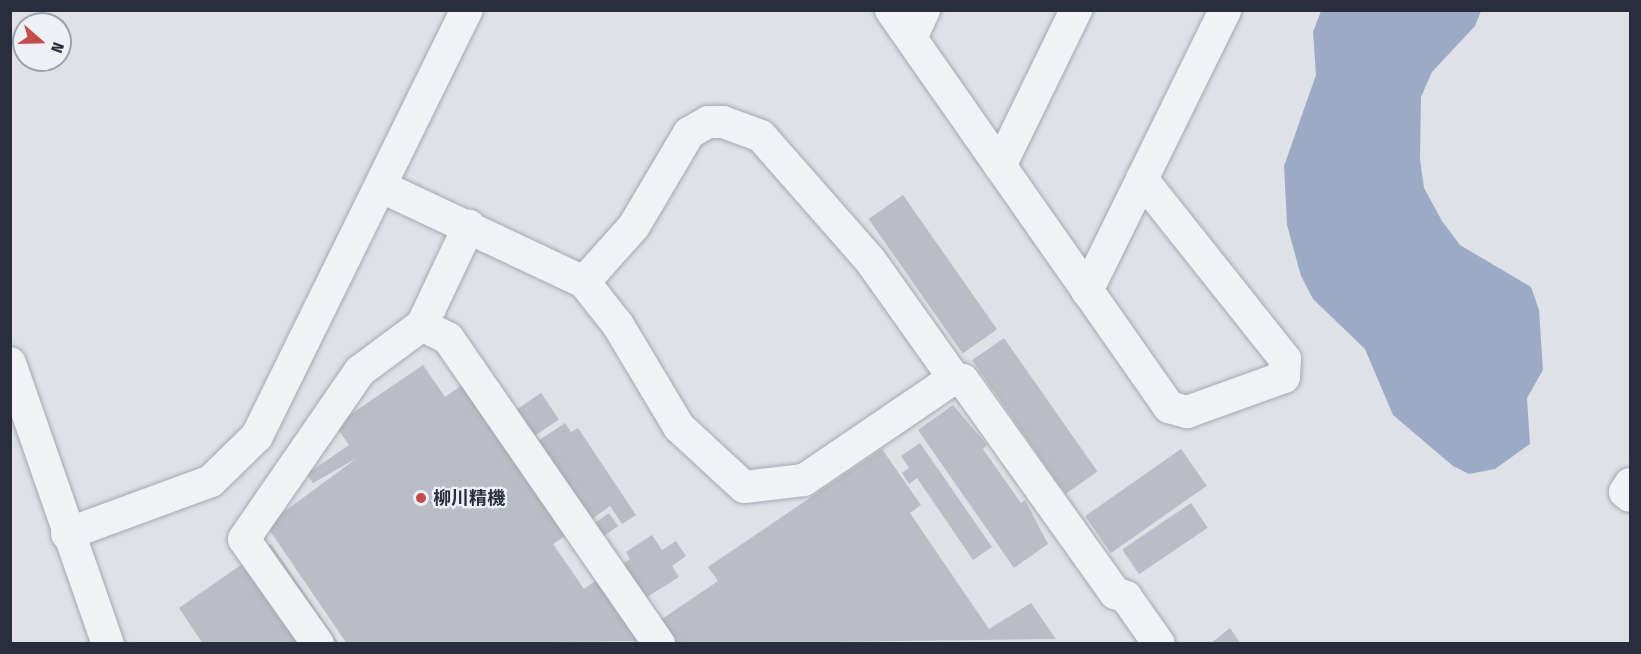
<!DOCTYPE html>
<html>
<head>
<meta charset="utf-8">
<style>
  body { margin:0 }
  #map { position:relative; width:1641px; height:654px; overflow:hidden; background:#dfe1e7; font-family:"Fira Sans Condensed","Noto Sans JP",sans-serif }
  div>[style] { position:absolute }
  .water>* { inset:0; background:#9caac5 }
  .building>* { inset:0; background:#babcc7; transform-origin:0 0 }
  .roads { filter:drop-shadow(0 0 2px #a5a7b1) drop-shadow(0 0 2px #a5a7b1) }
  .minor>* { height:32px; margin:-16px; padding:0 16px; transform-origin:16px; border-radius:16px; background:#f1f2f6 }
  .dots>* { width:16px; height:16px; translate:-50% -50%; box-sizing:border-box; border:3px solid #eef0f5; border-radius:50% }
  span { translate:-50% -50%; white-space:nowrap; text-align:center; line-height:1.15; -webkit-text-stroke:4.5px #eef0f5; paint-order:stroke }
  .poi-label { font-size:18px; color:#292d3d; font-weight:700 }
  .left { translate:0 -50%; text-align:left }
  .frame { position:absolute; inset:0; border:12px solid #292d3d; pointer-events:none }
  .north { position:absolute; left:12px; top:12px; width:60px; height:60px; box-sizing:border-box; background:#eef0f5; border:2px solid #9fa2ab; border-radius:50%; rotate:110deg; font-size:16px; font-weight:700; line-height:24px; text-align:center; color:#292d3d }
  .north::after { content:''; display:block; margin:auto; width:21px; height:27px; background:#c44c4c; clip-path:polygon(50% 0,100% 100%,50% 72%,0 100%) }
</style>
</head>
<body>
<div id="map">
  <div class="water">
    <div style="clip-path:polygon(1321px 11px,1481px 11px,1475px 26px,1432px 72px,1421px 97px,1420px 159px,1424px 188px,1442px 221px,1460px 245px,1531px 287px,1539px 310px,1543px 370px,1527px 398px,1530px 444px,1495px 469px,1469px 474px,1453px 466px,1393px 415px,1365px 349px,1313px 299px,1301px 276px,1287px 225px,1284px 166px,1316px 75px,1313px 32px)"></div>
  </div>
  <div class="building">
    <div style="left:903px;top:195px;width:164px;height:42px;rotate:55deg"></div>
    <div style="left:1004px;top:338px;width:163px;height:39px;rotate:55deg"></div>
    <div style="clip-path:polygon(423px 365px,445px 397px,465px 383px,568px 534px,553px 544px,584px 589px,598px 579px,640px 641px,347px 644px,266px 525px,357px 458px,313px 483px,307px 474px,349px 445px,335px 425px)"></div>
    <div style="left:541px;top:393px;width:32px;height:33px;rotate:56deg"></div>
    <div style="clip-path:polygon(953px 405px,987px 445px,983px 449px,1021px 503px,1025px 500px,1048px 544px,1014px 568px,918px 430px)"></div>
    <div style="clip-path:polygon(565px 423px,571px 432px,578px 428px,636px 515px,622px 524px,610px 506px,588px 522px,535px 443px)"></div>
    <div style="clip-path:polygon(920px 443px,992px 547px,973px 560px,917px 478px,909px 484px,902px 473px,909px 468px,901px 456px)"></div>
    <div style="clip-path:polygon(882px 449px,921px 505px,910px 513px,989px 629px,1031px 603px,1056px 639px,675px 644px,659px 621px,718px 581px,708px 567px)"></div>
    <div style="left:1181px;top:449px;width:45px;height:117px;rotate:55deg"></div>
    <div style="left:1191px;top:503px;width:30px;height:83px;rotate:56deg"></div>
    <div style="left:609px;top:513px;width:16px;height:24px;rotate:55deg"></div>
    <div style="clip-path:polygon(652px 535px,662px 550px,676px 541px,686px 556px,672px 566px,679px 577px,647px 597px,621px 565px,630px 559px,626px 552px)"></div>
    <div style="clip-path:polygon(271px 544px,339px 644px,203px 644px,179px 608px)"></div>
    <div style="clip-path:polygon(1230px 628px,1241px 644px,1210px 644px)"></div>
  </div>
  <div class="roads">
    <div class="minor">
      <div style="left:891px;top:10px;width:485px;rotate:55deg"></div>
      <div style="left:1169px;top:407px;width:19px;rotate:16deg"></div>
      <div style="left:1187px;top:412px;width:103px;rotate:-19.8deg"></div>
      <div style="left:1284px;top:377px;width:18px;rotate:-87deg"></div>
      <div style="left:1285px;top:359px;width:230px;rotate:-128.5deg"></div>
      <div style="left:911px;top:38px;width:31px;rotate:-65deg"></div>
      <div style="left:1000px;top:166px;width:174px;rotate:-64deg"></div>
      <div style="left:382px;top:187px;width:223px;rotate:25.2deg"></div>
      <div style="left:584px;top:282px;width:55px;rotate:51.7deg"></div>
      <div style="left:618px;top:325px;width:119px;rotate:59.1deg"></div>
      <div style="left:679px;top:427px;width:88px;rotate:42.7deg"></div>
      <div style="left:744px;top:487px;width:60px;rotate:-6.7deg"></div>
      <div style="left:804px;top:480px;width:181px;rotate:-34.2deg"></div>
      <div style="left:584px;top:282px;width:75px;rotate:-48.2deg"></div>
      <div style="left:634px;top:226px;width:108px;rotate:-59.4deg"></div>
      <div style="left:689px;top:133px;width:22px;rotate:-30deg"></div>
      <div style="left:708px;top:122px;width:15px"></div>
      <div style="left:723px;top:122px;width:40px;rotate:20.2deg"></div>
      <div style="left:761px;top:136px;width:165px;rotate:48.7deg"></div>
      <div style="left:870px;top:260px;width:145px;rotate:54.6deg"></div>
      <div style="left:954px;top:378px;width:9px;rotate:13deg"></div>
      <div style="left:963px;top:380px;width:262px;rotate:54.5deg"></div>
      <div style="left:1115px;top:593px;width:12px;rotate:20deg"></div>
      <div style="left:1126px;top:597px;width:57px;rotate:54.9deg"></div>
      <div style="left:1087px;top:291px;width:313px;rotate:-63.8deg"></div>
      <div style="left:422px;top:325px;width:29px;rotate:27deg"></div>
      <div style="left:448px;top:338px;width:372px;rotate:55.4deg"></div>
      <div style="left:10px;top:363px;width:298px;rotate:70.8deg"></div>
      <div style="left:1630px;top:484px;width:9px;rotate:122deg"></div>
      <div style="left:1625px;top:492px;width:6px;rotate:39deg"></div>
      <div style="left:67px;top:534px;width:153px;rotate:-20.2deg"></div>
      <div style="left:211px;top:481px;width:64px;rotate:-44.4deg"></div>
      <div style="left:257px;top:436px;width:475px;rotate:-63.8deg"></div>
      <div style="left:318px;top:644px;width:128px;rotate:-125.2deg"></div>
      <div style="left:244px;top:539px;width:204px;rotate:-55.4deg"></div>
      <div style="left:360px;top:371px;width:77px;rotate:-36.6deg"></div>
      <div style="left:422px;top:325px;width:110px;rotate:-64.6deg"></div>
    </div>
  </div>
  <div class="dots">
    <div style="left:421px;top:498px;background:#c44c4c"></div>
  </div>
  <div class="poi-label">
    <span class="left" style="left:433px;top:498px">柳川精機</span>
  </div>
  <div class="frame"></div>
  <div class="north">N</div>
</div>
</body>
</html>
